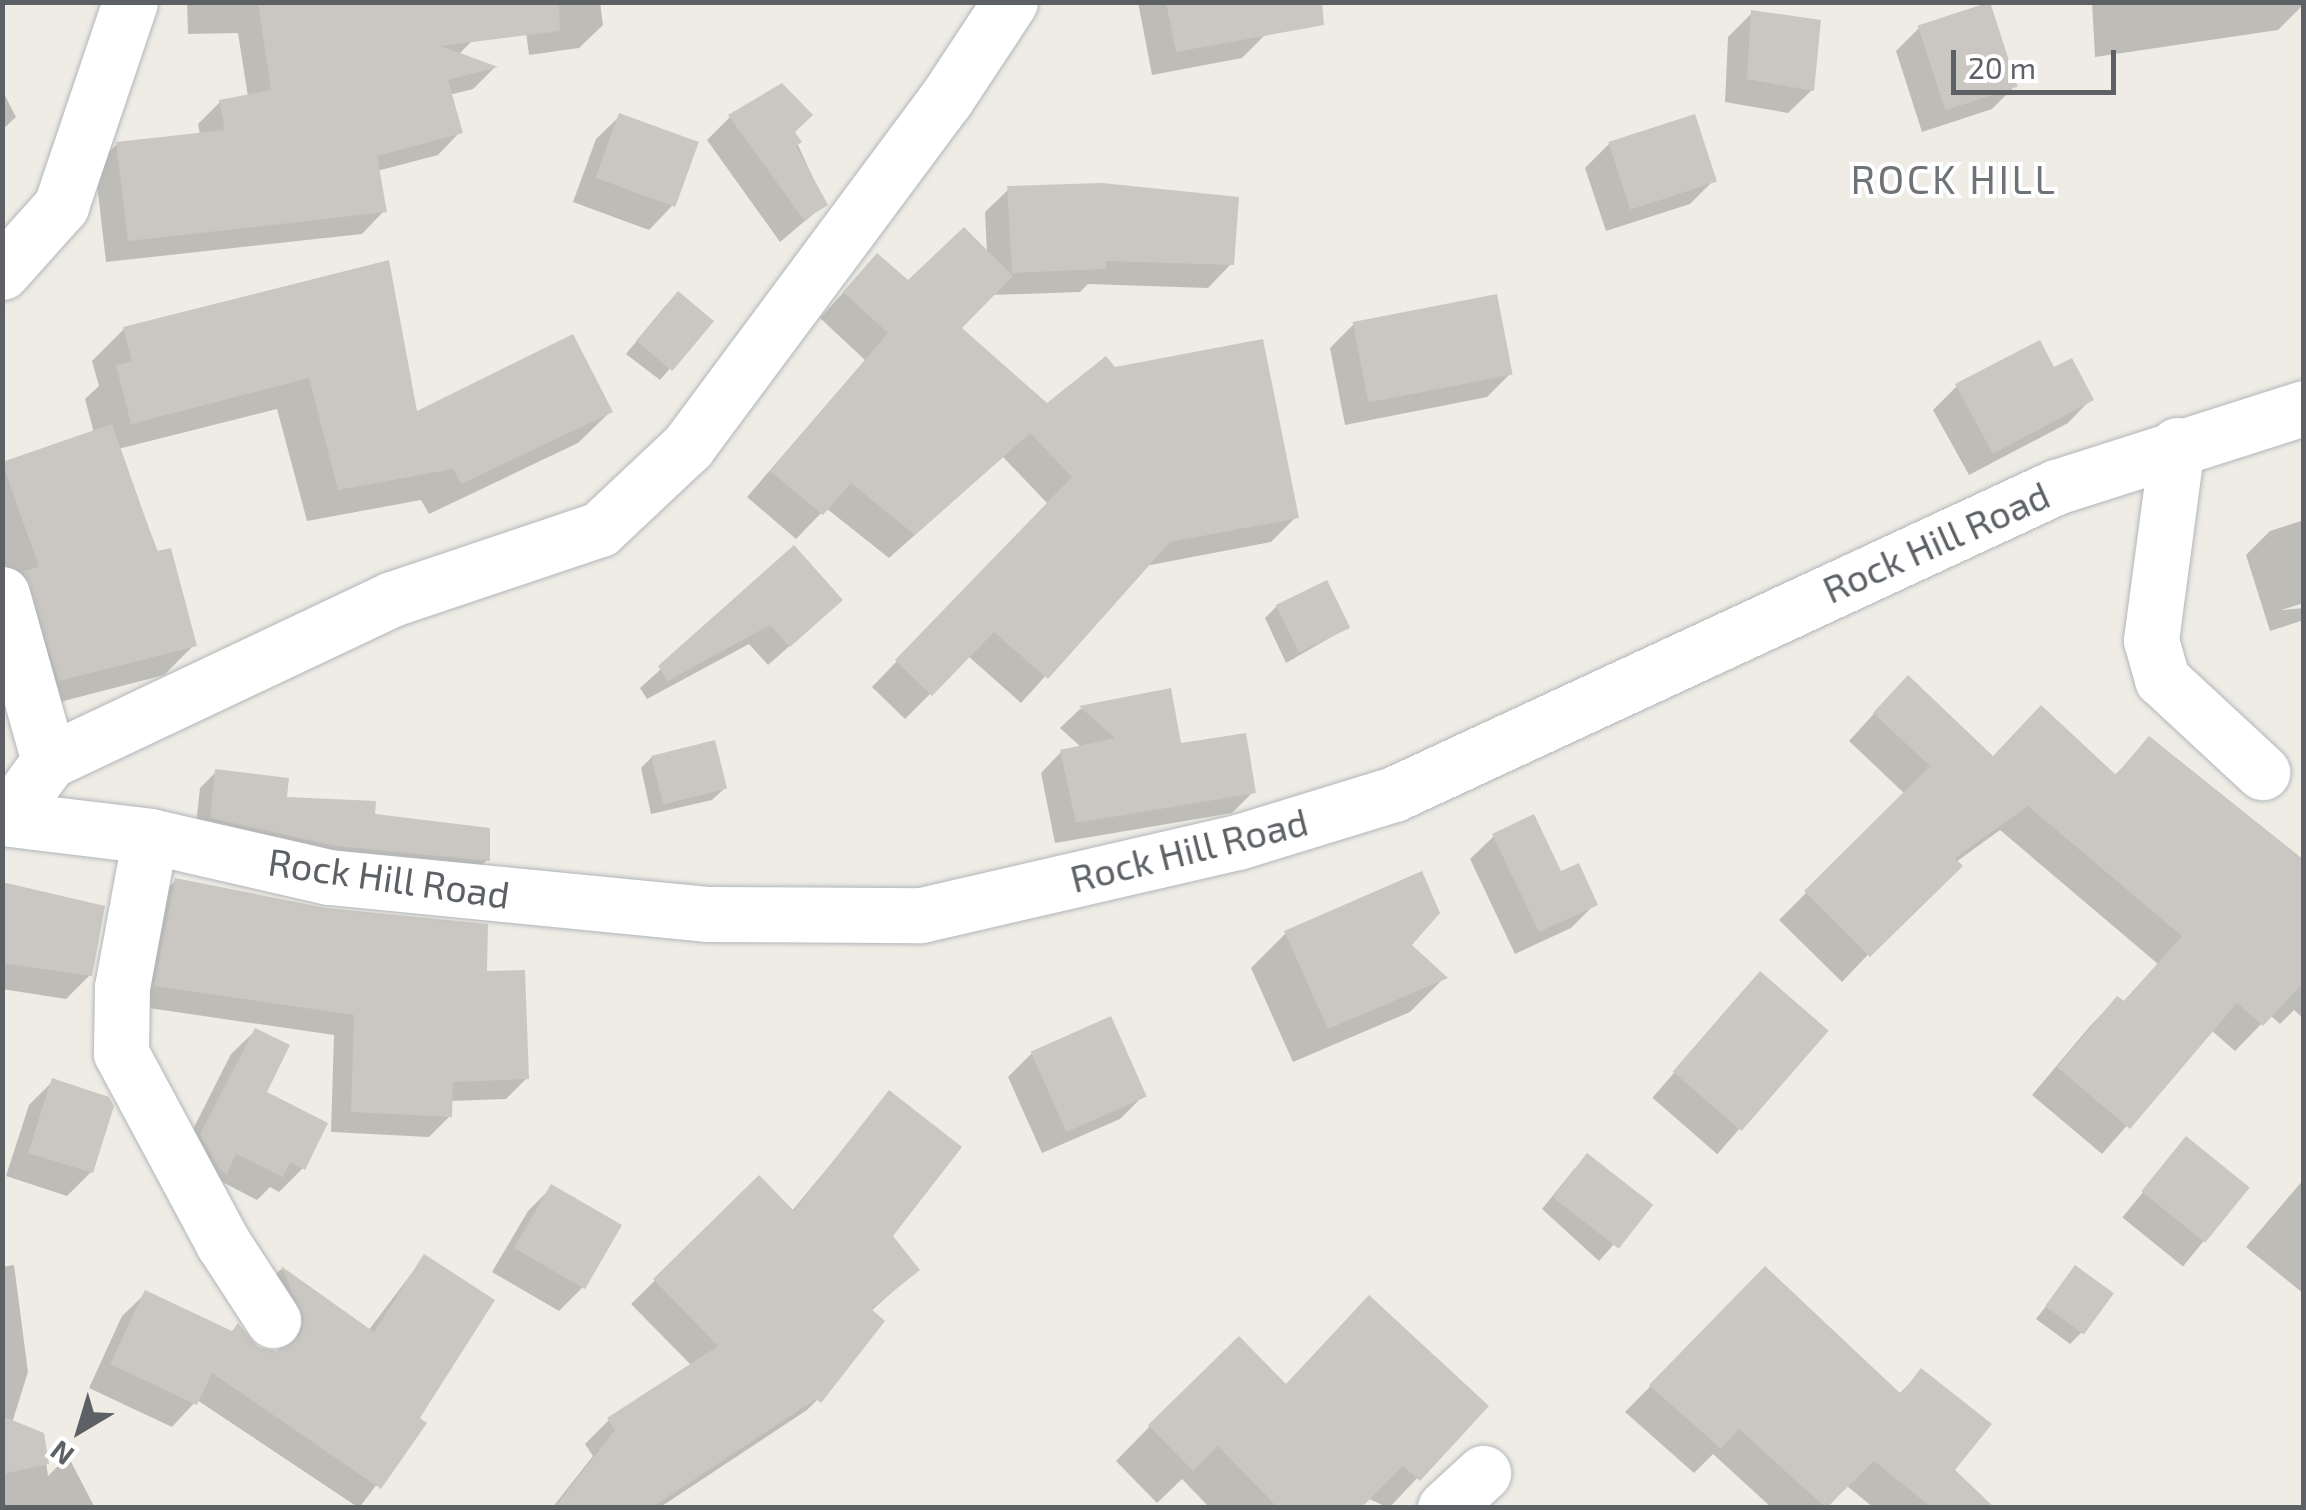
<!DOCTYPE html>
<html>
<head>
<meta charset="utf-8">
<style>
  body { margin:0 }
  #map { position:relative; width:2306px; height:1510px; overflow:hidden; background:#eeece5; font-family:"Exo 2",sans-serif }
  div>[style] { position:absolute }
  .shadow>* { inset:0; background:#0003; transform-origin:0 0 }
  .building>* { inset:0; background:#cac7c2; transform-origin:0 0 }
  .roads { filter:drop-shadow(0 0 2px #b2b6b9) drop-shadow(0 0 2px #b2b6b9) }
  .street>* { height:55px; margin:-27.5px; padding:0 27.5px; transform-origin:27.5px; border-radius:27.5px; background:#fff }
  span { translate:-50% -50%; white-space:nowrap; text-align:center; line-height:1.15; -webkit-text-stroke:8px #fff; paint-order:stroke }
  .street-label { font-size:38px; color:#5d6165 }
  .neighbourhood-label { font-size:40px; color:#6e7377; letter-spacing:2.5px }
  .frame { position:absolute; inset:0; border:5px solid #5d6165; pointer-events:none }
  .north { position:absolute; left:30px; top:1380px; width:100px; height:100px; -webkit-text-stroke:8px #fff; paint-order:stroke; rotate:218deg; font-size:28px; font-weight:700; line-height:40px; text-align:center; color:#5d6165 }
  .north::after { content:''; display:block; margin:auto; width:35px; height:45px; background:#5d6165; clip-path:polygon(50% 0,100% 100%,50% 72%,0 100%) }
  .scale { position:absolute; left:1951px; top:50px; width:165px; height:45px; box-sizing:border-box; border:5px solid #5d6165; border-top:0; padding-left:12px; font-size:30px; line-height:35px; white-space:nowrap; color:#5d6165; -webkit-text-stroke:8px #fff; paint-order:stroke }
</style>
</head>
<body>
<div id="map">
  <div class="shadow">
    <div style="clip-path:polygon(187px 2px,462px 2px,472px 41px,458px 55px,494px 68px,473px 89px,449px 95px,460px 132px,438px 155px,377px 171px,384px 211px,362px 234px,106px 262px,95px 166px,117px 144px,200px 135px,198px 124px,220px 102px,248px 97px,238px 33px,188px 34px)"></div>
    <div style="clip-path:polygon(522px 2px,600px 2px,603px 25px,579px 48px,529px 55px)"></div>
    <div style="clip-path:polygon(1138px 2px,1260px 2px,1266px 34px,1242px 58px,1152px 75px)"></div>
    <div style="clip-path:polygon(2092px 2px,2301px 2px,2301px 7px,2278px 30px,2095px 57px)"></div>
    <div style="clip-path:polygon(1752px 13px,1812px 90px,1788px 113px,1725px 102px,1728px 37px)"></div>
    <div style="clip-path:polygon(1919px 28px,2015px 86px,1992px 109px,1922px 132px,1896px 51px)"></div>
    <div style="clip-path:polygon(2px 90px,16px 117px,2px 130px)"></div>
    <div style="clip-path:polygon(620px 116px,672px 206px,649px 230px,573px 202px,596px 139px)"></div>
    <div style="clip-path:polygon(730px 117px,792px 132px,825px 204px,780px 242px,707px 140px)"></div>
    <div style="clip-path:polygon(1609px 144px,1714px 180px,1690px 204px,1606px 231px,1585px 168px)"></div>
    <div style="clip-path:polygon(1009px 189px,1231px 264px,1208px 288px,1088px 284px,1080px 292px,991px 295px,958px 328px,1047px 406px,1114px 370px,1296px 517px,1271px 542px,1145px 566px,1021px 703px,968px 656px,905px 719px,872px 687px,1048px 504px,1003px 457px,889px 558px,826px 508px,796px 539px,747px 497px,865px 360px,820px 318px,877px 256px,908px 284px,987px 253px,985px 212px)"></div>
    <div style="clip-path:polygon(387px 263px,415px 414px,610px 412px,578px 443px,429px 514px,421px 500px,307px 521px,277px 409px,118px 449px,194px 645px,164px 675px,29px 710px,2px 576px,2px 465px,94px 433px,85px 399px,99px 386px,92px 361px,124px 329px)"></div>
    <div style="clip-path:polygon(666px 305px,711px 321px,660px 380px,626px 354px)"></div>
    <div style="clip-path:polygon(1354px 324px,1511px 373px,1487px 397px,1345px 425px,1330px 348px)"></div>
    <div style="clip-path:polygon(1957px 386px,2091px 399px,2068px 423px,1969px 475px,1933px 410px)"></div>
    <div style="clip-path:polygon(2304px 520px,2304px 603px,2281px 610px,2304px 608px,2304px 620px,2270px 631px,2246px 555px,2270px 531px)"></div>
    <div style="clip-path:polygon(794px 549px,819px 620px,768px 665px,749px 644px,647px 699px,640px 688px)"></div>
    <div style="clip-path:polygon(1277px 606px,1347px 628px,1286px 663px,1265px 618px)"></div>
    <div style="clip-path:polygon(1169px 691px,1179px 746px,1253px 792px,1232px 813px,1055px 843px,1041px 773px,1061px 752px,1082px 748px,1060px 728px,1080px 709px)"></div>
    <div style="clip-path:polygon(1882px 705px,1992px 759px,2114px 776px,2150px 739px,2304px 866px,2304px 1019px,2294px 1010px,2280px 1024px,2270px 1015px,2235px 1051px,2211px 1030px,2102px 1154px,2032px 1095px,2091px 1025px,2117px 999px,2122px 1003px,2158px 964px,2000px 830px,1956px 862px,1842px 982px,1779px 920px,1905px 794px,1849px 741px)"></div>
    <div style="clip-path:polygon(652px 757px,724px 789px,712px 800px,651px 814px,641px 768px)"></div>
    <div style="clip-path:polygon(216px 772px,284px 800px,373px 816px,487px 860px,471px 876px,195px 833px,200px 788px)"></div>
    <div style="clip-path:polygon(1494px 836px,1560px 875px,1595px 904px,1571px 928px,1515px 954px,1470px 859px)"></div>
    <div style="clip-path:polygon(175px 881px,485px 973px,527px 1078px,506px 1099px,450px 1101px,450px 1116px,429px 1137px,331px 1132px,334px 1035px,135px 1006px,155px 902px)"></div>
    <div style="clip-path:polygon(2px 885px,90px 975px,66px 999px,2px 989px)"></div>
    <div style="clip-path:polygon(1286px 933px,1409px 946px,1444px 978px,1410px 1012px,1293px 1062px,1251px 968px)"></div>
    <div style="left:1760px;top:974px;width:86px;height:164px;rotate:41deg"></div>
    <div style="clip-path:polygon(255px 1031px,264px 1093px,303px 1168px,279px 1192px,270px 1187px,257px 1200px,178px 1159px,231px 1054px)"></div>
    <div style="clip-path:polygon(1032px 1053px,1144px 1095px,1120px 1119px,1042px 1153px,1008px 1077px)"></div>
    <div style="clip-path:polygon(53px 1081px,91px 1172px,67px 1196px,6px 1176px,29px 1105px)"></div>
    <div style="clip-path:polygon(889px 1094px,890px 1236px,917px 1270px,870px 1312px,832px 1385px,807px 1410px,659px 1508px,552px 1508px,593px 1456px,585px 1444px,609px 1420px,692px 1366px,631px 1304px,759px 1178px,791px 1212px)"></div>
    <div style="left:2186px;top:1139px;width:78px;height:101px;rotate:39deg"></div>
    <div style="clip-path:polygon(1575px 1168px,1649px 1205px,1599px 1261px,1542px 1209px)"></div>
    <div style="clip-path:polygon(2304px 1179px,2304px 1294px,2246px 1247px)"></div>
    <div style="clip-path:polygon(552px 1187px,583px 1287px,559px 1311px,492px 1272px,528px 1211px)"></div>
    <div style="clip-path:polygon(424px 1257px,416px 1419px,423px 1423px,359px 1508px,197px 1400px,172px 1427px,89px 1388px,122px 1316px,146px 1293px,257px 1350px,278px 1352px,282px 1344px,259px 1291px,281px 1269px,368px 1331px)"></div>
    <div style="clip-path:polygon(14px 1265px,28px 1372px,12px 1423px,42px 1435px,48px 1476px,68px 1456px,95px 1508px,2px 1508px,2px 1267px)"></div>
    <div style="clip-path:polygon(2076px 1268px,2082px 1332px,2070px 1344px,2036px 1319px)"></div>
    <div style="clip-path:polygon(1765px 1270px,1898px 1395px,1921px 1372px,1951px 1470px,1991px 1508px,1874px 1508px,1847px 1486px,1827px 1508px,1772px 1508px,1713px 1454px,1694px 1473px,1625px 1412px)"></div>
    <div style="clip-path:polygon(1285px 1386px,1485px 1406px,1389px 1508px,1367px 1498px,1358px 1508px,1210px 1508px,1182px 1479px,1157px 1503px,1116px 1461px,1150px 1426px)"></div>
  </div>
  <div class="building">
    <div style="clip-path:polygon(258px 2px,559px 2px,560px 31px,441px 46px,498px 67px,448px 80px,463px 133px,377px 156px,387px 212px,128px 241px,116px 142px,225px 130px,219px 100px,271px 90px)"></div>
    <div style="clip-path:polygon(1166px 2px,1322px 2px,1324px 25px,1176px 52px)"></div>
    <div style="left:1990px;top:2px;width:89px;height:76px;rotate:72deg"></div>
    <div style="clip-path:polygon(1751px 10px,1821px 20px,1814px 91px,1747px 79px)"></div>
    <div style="clip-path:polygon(782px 83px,813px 115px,795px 132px,802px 142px,796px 146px,828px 205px,804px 220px,728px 115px)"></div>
    <div style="left:619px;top:113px;width:85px;height:69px;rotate:20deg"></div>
    <div style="left:1695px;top:114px;width:71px;height:91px;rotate:72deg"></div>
    <div style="clip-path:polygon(1102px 183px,1239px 197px,1234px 265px,1106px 261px,1106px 269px,1012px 273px,1007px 186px)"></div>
    <div style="clip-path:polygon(964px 227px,1013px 276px,962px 328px,1047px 403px,1106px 356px,1115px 367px,1263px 339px,1299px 518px,1170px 542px,1048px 679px,994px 632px,932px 696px,895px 660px,1072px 477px,1030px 433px,915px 535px,851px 483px,823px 515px,770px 471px,888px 333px,843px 292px,877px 253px,908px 280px)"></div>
    <div style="clip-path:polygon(389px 260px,417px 411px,573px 334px,613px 412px,461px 484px,453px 469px,338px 490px,309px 378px,131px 424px,116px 365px,132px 362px,123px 327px)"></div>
    <div style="left:678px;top:291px;width:47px;height:65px;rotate:40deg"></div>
    <div style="left:1497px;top:294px;width:82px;height:147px;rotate:79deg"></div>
    <div style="clip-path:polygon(2040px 340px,2054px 367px,2072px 358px,2094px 400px,1993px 454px,1955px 384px)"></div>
    <div style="clip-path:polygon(112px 424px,157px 551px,171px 548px,197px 646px,59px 681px,23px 571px,39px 567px,2px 462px)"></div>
    <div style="clip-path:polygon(794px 545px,843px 600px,790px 647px,770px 625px,668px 681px,658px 666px)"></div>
    <div style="left:1327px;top:580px;width:53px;height:57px;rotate:64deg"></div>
    <div style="clip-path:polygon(1908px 675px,1993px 756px,2041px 705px,2116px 775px,2149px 736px,2304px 860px,2304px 982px,2263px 1026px,2237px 1003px,2130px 1129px,2057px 1067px,2117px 996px,2124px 1001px,2182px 936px,2028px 806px,1955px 858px,1963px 866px,1870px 957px,1804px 891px,1930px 766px,1873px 713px)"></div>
    <div style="clip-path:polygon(1171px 688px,1181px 743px,1246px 733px,1256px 793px,1076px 823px,1060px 750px,1115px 738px,1079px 706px)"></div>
    <div style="left:715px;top:740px;width:50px;height:66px;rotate:76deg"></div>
    <div style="clip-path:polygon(215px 769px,289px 778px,287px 797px,376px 801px,375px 814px,490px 828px,490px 861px,334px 846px,210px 818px)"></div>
    <div style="clip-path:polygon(1534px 814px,1561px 871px,1579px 863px,1598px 905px,1539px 932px,1492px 834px)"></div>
    <div style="clip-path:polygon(1422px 871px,1440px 913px,1412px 945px,1448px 978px,1328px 1029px,1284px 931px)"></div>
    <div style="clip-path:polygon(175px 878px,326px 908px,488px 924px,487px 971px,525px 970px,529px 1079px,453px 1082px,452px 1117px,351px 1112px,354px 1015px,154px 986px)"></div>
    <div style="clip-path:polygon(2px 882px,105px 906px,92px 976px,2px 963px)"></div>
    <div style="left:1760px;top:971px;width:91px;height:133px;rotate:41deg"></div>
    <div style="left:1111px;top:1016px;width:88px;height:88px;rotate:66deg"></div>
    <div style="clip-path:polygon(255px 1028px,290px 1045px,267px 1092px,328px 1123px,305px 1170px,290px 1162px,283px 1177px,236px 1154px,227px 1174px,220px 1170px,200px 1134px)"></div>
    <div style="clip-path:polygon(52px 1078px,109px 1097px,114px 1106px,93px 1173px,28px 1153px)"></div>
    <div style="clip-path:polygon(889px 1090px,962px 1147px,893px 1236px,920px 1270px,871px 1309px,885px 1321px,821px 1403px,816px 1399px,651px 1508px,554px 1508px,615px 1430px,607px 1418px,718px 1346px,653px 1279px,759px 1175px,794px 1211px)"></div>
    <div style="left:2186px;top:1136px;width:82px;height:71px;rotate:39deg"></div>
    <div style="left:1587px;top:1153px;width:84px;height:56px;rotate:38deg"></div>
    <div style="left:551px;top:1184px;width:82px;height:74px;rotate:30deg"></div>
    <div style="clip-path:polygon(424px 1254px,495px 1300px,420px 1418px,427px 1423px,381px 1489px,212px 1373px,197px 1405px,110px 1364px,145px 1290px,232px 1331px,238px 1323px,258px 1347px,276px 1351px,300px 1335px,304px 1319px,281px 1266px,374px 1332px)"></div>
    <div style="left:2075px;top:1265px;width:48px;height:51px;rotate:36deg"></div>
    <div style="clip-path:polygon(1765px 1266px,1901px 1394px,1921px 1368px,1992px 1424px,1955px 1470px,1995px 1508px,1932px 1508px,1874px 1461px,1826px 1508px,1739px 1429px,1721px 1449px,1649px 1385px)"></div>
    <div style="clip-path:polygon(1369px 1295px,1489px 1406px,1420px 1481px,1403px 1466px,1361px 1508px,1278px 1508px,1218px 1446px,1193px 1471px,1148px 1425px,1239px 1336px,1286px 1384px)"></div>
    <div style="clip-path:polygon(2px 1416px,44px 1433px,49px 1464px,2px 1474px)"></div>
  </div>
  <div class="roads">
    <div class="street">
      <div style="left:2px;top:272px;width:89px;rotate:-48.2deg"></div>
      <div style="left:61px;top:206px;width:215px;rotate:-71.3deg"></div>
      <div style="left:2177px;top:445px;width:197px;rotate:97.6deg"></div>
      <div style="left:2151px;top:640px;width:41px;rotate:74.2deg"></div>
      <div style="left:2162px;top:679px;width:137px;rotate:42.9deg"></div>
      <div style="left:2px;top:594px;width:173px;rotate:74.3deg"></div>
      <div style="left:9px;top:816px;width:68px;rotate:-54deg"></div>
      <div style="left:49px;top:761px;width:379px;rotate:-25.3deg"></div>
      <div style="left:392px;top:599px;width:219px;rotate:-18.6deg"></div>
      <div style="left:600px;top:529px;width:121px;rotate:-43.3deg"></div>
      <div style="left:688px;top:446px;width:432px;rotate:-53.4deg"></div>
      <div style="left:946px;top:99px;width:116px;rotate:-56.6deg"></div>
      <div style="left:2px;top:818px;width:149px;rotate:6.9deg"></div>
      <div style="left:150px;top:836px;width:184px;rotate:12.9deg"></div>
      <div style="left:329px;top:877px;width:379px;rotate:5.6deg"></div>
      <div style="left:706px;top:914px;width:215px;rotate:0.3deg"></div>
      <div style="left:921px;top:915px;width:325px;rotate:-13deg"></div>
      <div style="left:1238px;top:842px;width:163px;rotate:-17.1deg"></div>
      <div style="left:1394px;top:794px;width:730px;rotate:-24.88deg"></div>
      <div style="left:2056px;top:487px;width:260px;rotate:-17.7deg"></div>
      <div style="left:150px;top:836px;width:154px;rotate:100.5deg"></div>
      <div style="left:122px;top:987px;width:66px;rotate:90.9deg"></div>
      <div style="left:121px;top:1053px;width:216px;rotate:61.8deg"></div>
      <div style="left:223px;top:1243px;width:92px;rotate:57deg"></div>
      <div style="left:1445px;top:1508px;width:52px;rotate:-42.6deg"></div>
    </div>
  </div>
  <div class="street-label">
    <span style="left:1936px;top:542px;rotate:-24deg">Rock Hill Road</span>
    <span style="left:1189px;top:850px;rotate:-14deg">Rock Hill Road</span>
    <span style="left:389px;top:878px;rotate:8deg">Rock Hill Road</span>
  </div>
  <div class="neighbourhood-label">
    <span style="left:1954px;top:178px">ROCK HILL</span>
  </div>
  <div class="frame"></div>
  <div class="north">N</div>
  <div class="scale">20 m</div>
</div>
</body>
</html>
